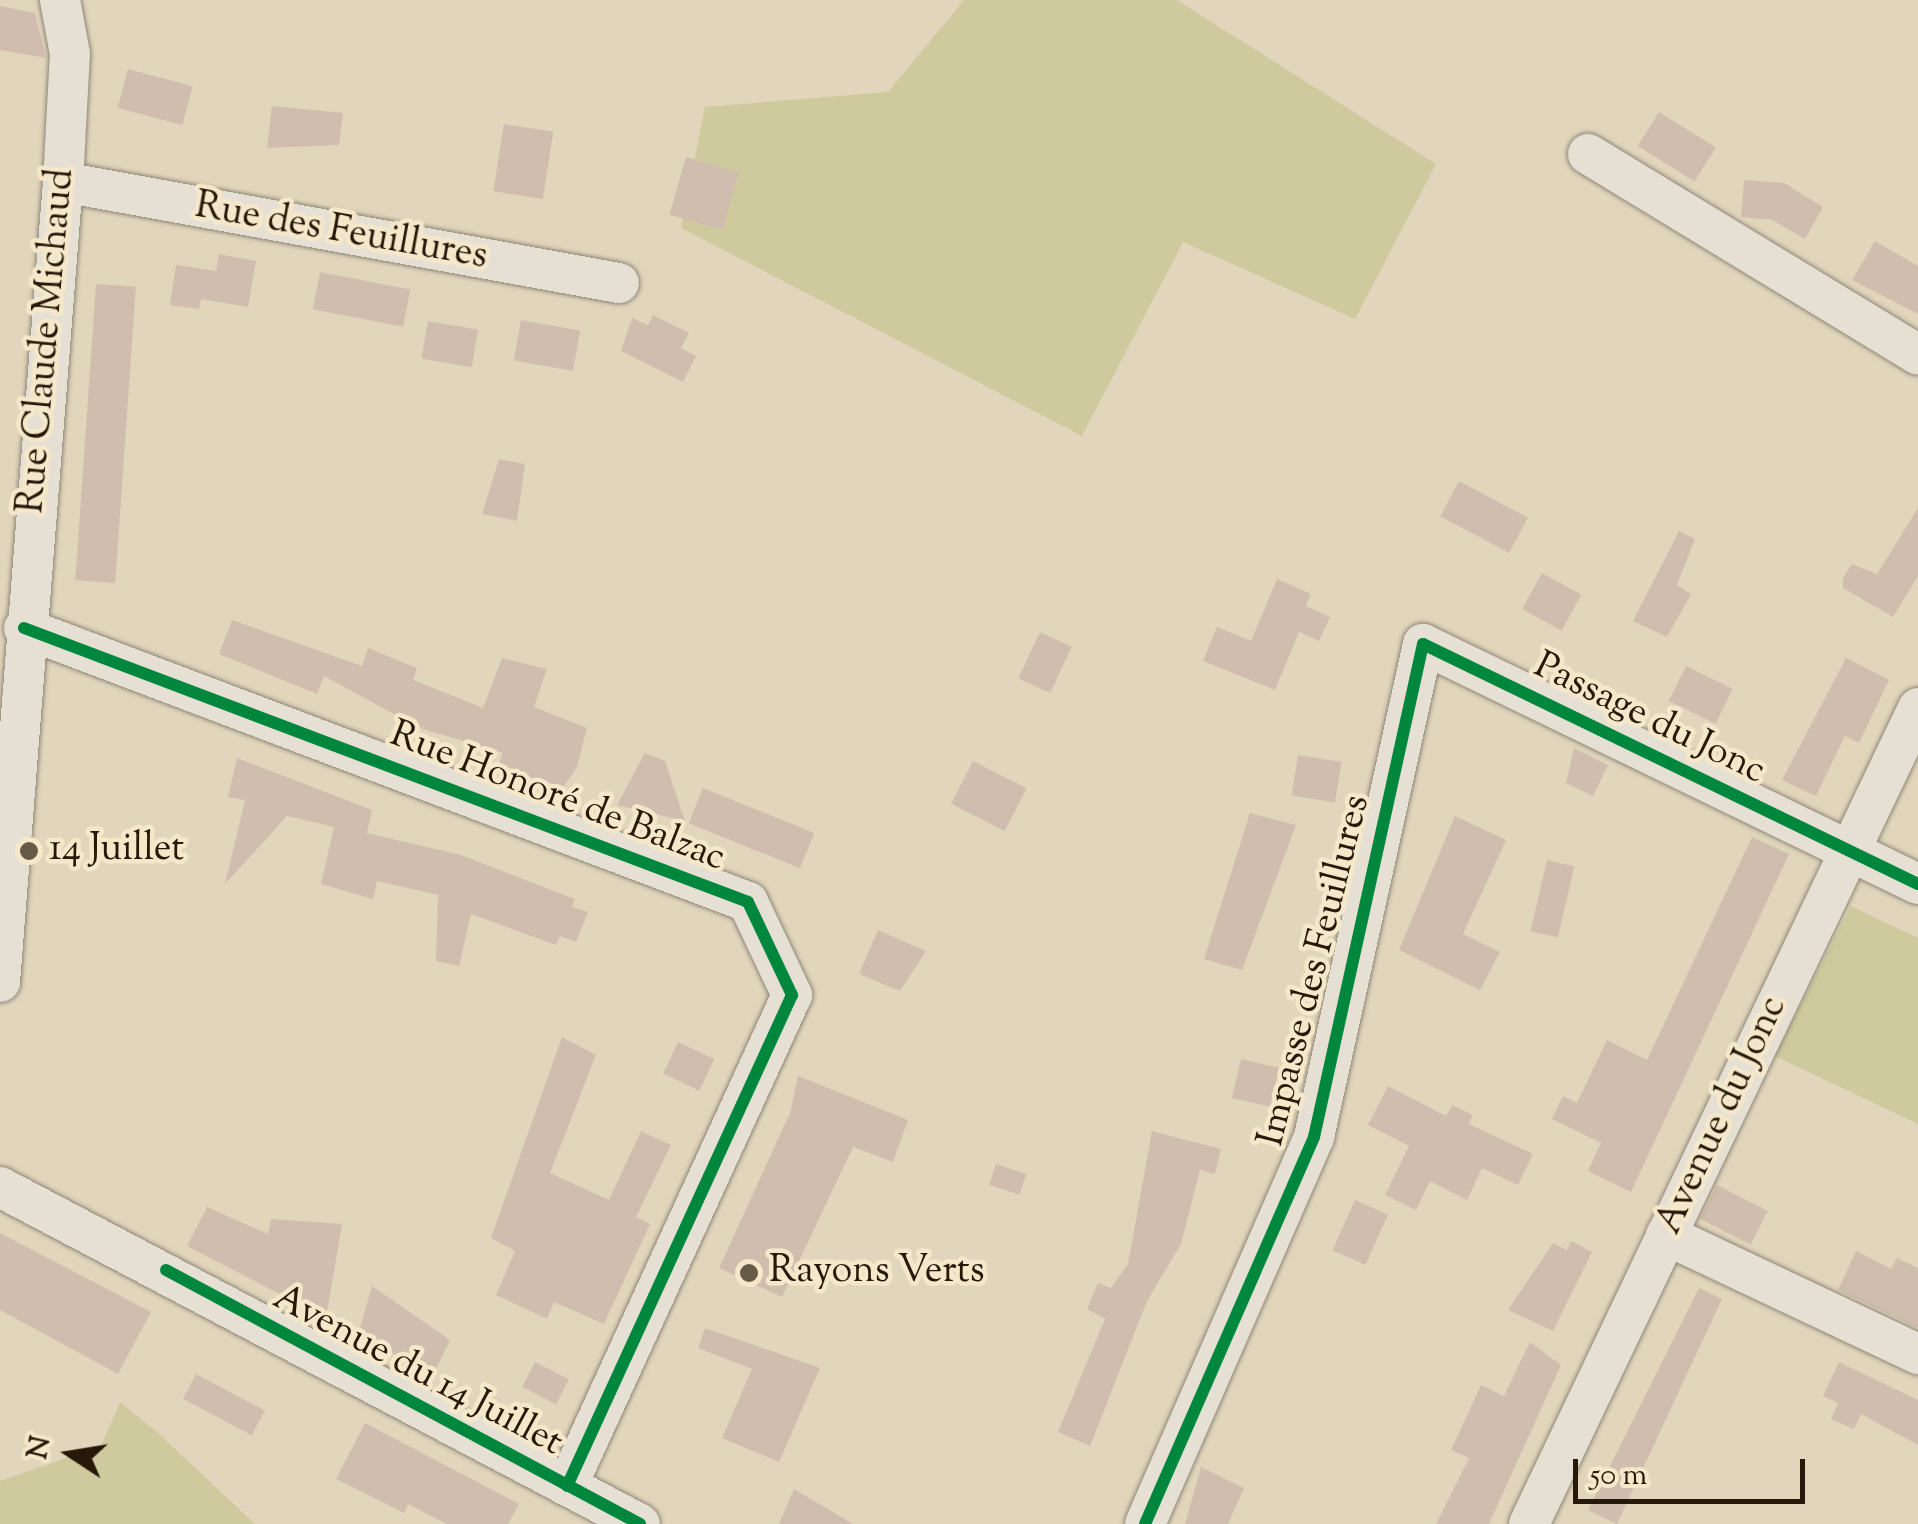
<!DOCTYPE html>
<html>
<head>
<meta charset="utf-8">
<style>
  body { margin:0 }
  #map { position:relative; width:1918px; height:1524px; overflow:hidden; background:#e1d6bc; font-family:"Sorts Mill Goudy",serif }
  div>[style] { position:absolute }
  .green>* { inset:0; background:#cfc99e }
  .building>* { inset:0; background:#cfbeae; transform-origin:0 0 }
  .roads { filter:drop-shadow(0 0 2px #8f8777) drop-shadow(0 0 2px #8f8777) }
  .minor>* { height:40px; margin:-20px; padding:0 20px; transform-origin:20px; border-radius:20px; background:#e6e0d4 }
  .cycleway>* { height:12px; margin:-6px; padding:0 6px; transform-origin:6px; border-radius:6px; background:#00873e }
  .dots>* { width:28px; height:28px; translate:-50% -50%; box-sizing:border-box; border:5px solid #f5e8ca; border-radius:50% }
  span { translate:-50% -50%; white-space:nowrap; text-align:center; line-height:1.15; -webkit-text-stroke:9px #f5e8ca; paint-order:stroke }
  .street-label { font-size:38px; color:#26190a }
  .poi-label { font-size:38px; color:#26190a }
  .left { translate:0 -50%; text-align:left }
  .north { position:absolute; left:20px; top:1404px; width:100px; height:100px; -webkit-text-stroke:8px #f5e8ca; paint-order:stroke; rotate:282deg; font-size:28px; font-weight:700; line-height:40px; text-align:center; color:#26190a }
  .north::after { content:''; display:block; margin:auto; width:35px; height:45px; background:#26190a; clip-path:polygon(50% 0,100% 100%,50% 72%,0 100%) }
  .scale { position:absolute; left:1573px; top:1459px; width:232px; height:45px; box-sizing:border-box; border:5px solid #26190a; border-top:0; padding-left:12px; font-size:30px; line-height:35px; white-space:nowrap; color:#26190a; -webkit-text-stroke:8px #f5e8ca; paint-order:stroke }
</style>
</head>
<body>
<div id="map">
  <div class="green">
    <div style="clip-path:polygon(964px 0,1177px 0,1436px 164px,1355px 319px,1183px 242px,1082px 436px,681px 228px,705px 107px,888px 92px)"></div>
    <div style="clip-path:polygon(1851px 906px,1918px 938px,1918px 1124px,1775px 1056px)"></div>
    <div style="clip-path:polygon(120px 1402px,157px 1432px,255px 1524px,0 1524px,0 1481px,101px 1446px)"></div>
  </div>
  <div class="building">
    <div style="clip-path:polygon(0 6px,35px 13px,46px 58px,0 50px)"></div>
    <div style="left:128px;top:69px;width:67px;height:40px;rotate:15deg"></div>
    <div style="clip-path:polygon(272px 106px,343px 113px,339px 145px,267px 148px)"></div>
    <div style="left:1659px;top:112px;width:67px;height:40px;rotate:32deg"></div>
    <div style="left:504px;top:124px;width:50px;height:68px;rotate:9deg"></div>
    <div style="left:686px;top:157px;width:55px;height:60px;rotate:16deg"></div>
    <div style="clip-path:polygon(1744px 180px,1784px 183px,1823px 207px,1805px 239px,1772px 220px,1741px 217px)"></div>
    <div style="clip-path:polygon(1875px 241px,1918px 266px,1918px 314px,1852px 280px)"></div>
    <div style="clip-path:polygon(219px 254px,256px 261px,248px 307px,201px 299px,199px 309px,170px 305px,176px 265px,216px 271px)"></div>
    <div style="left:320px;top:272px;width:92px;height:38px;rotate:11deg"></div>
    <div style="left:96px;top:284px;width:40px;height:297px;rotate:4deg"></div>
    <div style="clip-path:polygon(653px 315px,689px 333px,681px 348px,696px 356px,683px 382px,621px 351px,632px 318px,648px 325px)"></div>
    <div style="left:521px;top:320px;width:60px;height:41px;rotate:10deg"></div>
    <div style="left:428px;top:321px;width:51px;height:38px;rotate:10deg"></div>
    <div style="clip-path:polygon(499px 459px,525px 464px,517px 521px,482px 514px)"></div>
    <div style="left:1459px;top:481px;width:78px;height:40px;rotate:28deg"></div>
    <div style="clip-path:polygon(1918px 508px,1918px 576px,1893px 617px,1843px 588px,1843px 578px,1852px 564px,1877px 574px)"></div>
    <div style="clip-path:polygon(1679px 531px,1695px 539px,1677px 585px,1691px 594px,1667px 637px,1633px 621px)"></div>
    <div style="left:1542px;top:573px;width:45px;height:41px;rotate:29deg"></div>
    <div style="clip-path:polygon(1277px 579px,1311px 594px,1306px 606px,1330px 617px,1319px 641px,1299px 632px,1275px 690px,1203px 661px,1217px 627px,1251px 641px)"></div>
    <div style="clip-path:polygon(232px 620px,362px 666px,368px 648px,417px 668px,413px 680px,483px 708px,502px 658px,547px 669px,534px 707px,587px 728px,577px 767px,564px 786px,539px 781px,499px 764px,503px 753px,420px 728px,324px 676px,317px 694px,219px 654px)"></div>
    <div style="left:1040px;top:632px;width:35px;height:51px;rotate:25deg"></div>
    <div style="clip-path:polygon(1846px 658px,1889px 680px,1859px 743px,1845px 736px,1816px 796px,1782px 780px)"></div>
    <div style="left:1686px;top:666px;width:52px;height:39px;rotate:26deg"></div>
    <div style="clip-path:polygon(1574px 748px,1608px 765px,1593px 796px,1566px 783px)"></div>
    <div style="clip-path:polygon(645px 753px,665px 761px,685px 821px,617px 805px)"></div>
    <div style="left:1298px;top:755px;width:44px;height:41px;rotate:9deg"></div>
    <div style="clip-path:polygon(237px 758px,372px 810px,367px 833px,461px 855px,575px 899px,572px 907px,588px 912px,576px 942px,560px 936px,556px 945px,471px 914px,459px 966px,436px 961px,438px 895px,377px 881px,373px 899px,321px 884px,334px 827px,287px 816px,225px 884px,245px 800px,228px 797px)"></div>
    <div style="left:973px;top:761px;width:60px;height:48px;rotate:27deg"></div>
    <div style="left:703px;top:788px;width:120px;height:38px;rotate:22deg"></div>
    <div style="clip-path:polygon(1250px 813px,1296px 825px,1242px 970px,1204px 959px)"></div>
    <div style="clip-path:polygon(1455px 816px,1506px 840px,1463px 934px,1500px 952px,1480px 990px,1399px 950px)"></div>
    <div style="clip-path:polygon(1752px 837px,1789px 854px,1631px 1192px,1588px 1171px,1601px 1143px,1552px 1119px,1563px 1096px,1577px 1103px,1607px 1040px,1647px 1060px)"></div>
    <div style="left:1547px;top:860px;width:28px;height:73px;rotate:13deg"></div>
    <div style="clip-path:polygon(878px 930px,926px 951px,900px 991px,859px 974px)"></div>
    <div style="clip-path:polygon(562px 1037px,596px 1055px,550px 1173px,609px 1200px,641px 1131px,671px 1145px,636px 1217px,650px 1224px,604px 1324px,554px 1302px,547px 1319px,496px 1295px,515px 1251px,491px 1238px)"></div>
    <div style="left:678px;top:1042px;width:40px;height:35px;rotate:25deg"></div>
    <div style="left:1241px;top:1059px;width:39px;height:40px;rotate:13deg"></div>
    <div style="clip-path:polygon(798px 1076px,908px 1120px,893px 1162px,853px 1147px,782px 1297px,719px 1268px,790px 1113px)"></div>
    <div style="clip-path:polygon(1388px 1086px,1446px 1116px,1452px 1105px,1473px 1115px,1469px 1124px,1533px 1154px,1518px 1185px,1482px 1168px,1467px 1200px,1430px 1181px,1416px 1210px,1385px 1195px,1409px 1146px,1368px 1125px)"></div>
    <div style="clip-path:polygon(1152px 1131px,1221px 1149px,1215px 1174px,1200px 1170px,1181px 1244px,1147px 1301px,1090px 1446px,1058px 1432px,1105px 1319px,1087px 1309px,1098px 1283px,1111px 1288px,1128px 1264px)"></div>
    <div style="left:996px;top:1164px;width:32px;height:22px;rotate:18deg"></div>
    <div style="left:1717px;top:1185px;width:57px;height:38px;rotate:27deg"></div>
    <div style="left:1355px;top:1200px;width:36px;height:55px;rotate:24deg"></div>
    <div style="clip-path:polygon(207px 1207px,268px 1234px,271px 1219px,342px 1224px,326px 1318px,187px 1246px)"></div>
    <div style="clip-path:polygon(0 1233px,151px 1312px,118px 1374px,0 1310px)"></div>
    <div style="clip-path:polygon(1571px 1241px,1592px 1252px,1553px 1331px,1508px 1310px,1553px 1243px,1567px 1250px)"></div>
    <div style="clip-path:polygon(1856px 1251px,1891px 1269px,1897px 1258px,1918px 1268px,1918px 1328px,1838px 1290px)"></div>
    <div style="clip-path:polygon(372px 1286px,450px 1340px,433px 1375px,358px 1335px)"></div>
    <div style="clip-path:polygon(1699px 1288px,1722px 1299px,1617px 1524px,1588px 1510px)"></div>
    <div style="clip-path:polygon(705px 1328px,820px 1368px,779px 1462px,722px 1438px,752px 1369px,698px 1348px)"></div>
    <div style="clip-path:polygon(1530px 1342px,1561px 1365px,1489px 1524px,1436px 1524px,1469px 1458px,1451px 1450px,1481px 1385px,1504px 1396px)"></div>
    <div style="left:535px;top:1362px;width:38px;height:28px;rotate:27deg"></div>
    <div style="clip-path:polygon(1839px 1362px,1918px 1400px,1918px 1445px,1861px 1414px,1854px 1429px,1831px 1419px,1838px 1403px,1823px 1396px)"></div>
    <div style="left:196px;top:1374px;width:78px;height:28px;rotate:28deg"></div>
    <div style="clip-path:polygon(365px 1423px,519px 1504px,508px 1524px,447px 1524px,408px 1504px,404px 1513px,336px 1479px)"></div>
    <div style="clip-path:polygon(1201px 1467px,1244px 1488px,1228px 1524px,1185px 1524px)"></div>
    <div style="clip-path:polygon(794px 1489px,853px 1524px,779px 1524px)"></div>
  </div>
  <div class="roads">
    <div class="minor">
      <div style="left:1588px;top:154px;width:386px;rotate:31.3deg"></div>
      <div style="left:63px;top:182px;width:565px;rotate:10.3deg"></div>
      <div style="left:24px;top:628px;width:774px;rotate:20.73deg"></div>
      <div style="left:748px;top:902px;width:103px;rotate:64.7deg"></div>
      <div style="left:792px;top:995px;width:540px;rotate:114.62deg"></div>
      <div style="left:0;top:982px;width:802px;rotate:-85.5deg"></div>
      <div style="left:63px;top:182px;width:128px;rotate:-86.9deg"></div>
      <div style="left:70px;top:54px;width:55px;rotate:-100.5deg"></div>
      <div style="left:0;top:1187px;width:723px;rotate:27.77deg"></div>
      <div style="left:1666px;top:1235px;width:279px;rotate:25.3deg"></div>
      <div style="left:1145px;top:1524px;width:422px;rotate:-66.4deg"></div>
      <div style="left:1314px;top:1137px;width:505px;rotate:-77.53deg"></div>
      <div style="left:1423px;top:644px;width:550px;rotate:25.87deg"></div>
      <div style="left:1529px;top:1524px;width:904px;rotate:-64.51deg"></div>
    </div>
  </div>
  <div class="cycleway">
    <div style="left:24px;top:628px;width:774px;rotate:20.73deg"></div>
    <div style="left:748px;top:902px;width:103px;rotate:64.7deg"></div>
    <div style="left:792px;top:995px;width:540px;rotate:114.62deg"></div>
    <div style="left:166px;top:1270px;width:538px;rotate:28.19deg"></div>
    <div style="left:1145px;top:1524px;width:422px;rotate:-66.4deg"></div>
    <div style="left:1314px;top:1137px;width:505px;rotate:-77.53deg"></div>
    <div style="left:1423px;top:644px;width:550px;rotate:25.87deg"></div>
  </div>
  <div class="dots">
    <div style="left:29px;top:851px;background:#675b48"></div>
    <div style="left:749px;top:1273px;background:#675b48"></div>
  </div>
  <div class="street-label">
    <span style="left:341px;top:233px;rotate:10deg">Rue des Feuillures</span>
    <span style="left:48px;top:341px;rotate:-85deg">Rue Claude Michaud</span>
    <span style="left:1649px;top:720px;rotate:26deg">Passage du Jonc</span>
    <span style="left:557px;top:798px;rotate:21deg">Rue Honoré de Balzac</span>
    <span style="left:1316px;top:971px;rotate:-76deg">Impasse des Feuillures</span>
    <span style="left:1723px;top:1116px;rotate:-65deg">Avenue du Jonc</span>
    <span style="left:417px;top:1372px;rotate:28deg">Avenue du 14 Juillet</span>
  </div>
  <div class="poi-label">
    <span class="left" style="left:49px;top:851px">14 Juillet</span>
    <span class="left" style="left:769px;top:1273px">Rayons Verts</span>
  </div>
  <div class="north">N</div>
  <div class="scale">50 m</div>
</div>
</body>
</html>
